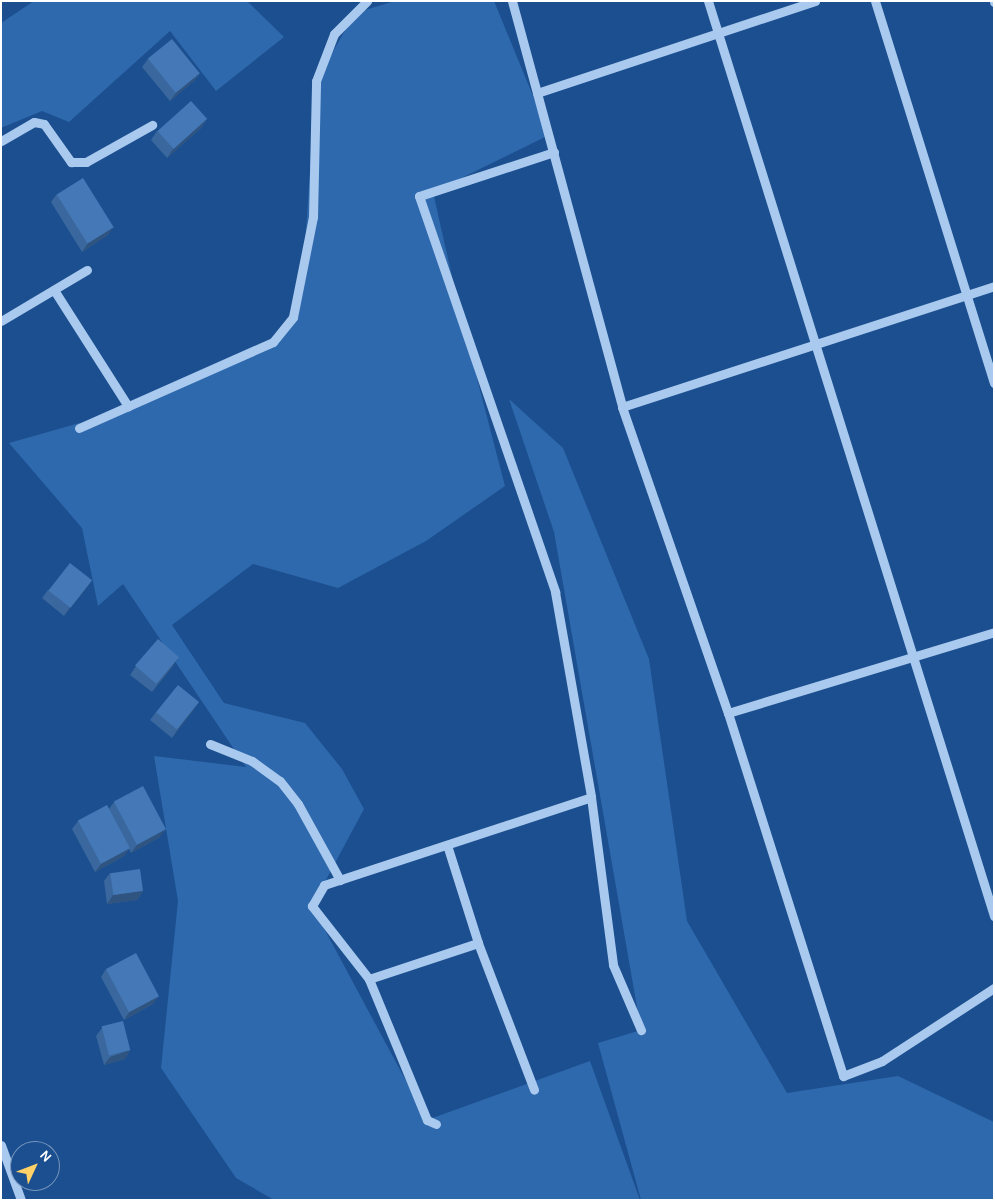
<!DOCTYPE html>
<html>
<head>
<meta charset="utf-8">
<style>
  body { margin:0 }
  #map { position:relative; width:995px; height:1201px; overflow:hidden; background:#1b4f8f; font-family:Karla,sans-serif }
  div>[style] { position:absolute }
  .green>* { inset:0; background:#2e69ad }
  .minor>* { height:9px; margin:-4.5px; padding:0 4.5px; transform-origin:4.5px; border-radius:4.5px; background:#a9c9ee }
  .wall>* { inset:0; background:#3a679d }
  .shaded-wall>* { inset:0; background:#305480 }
  .building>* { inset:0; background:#4478b7; transform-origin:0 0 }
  span { translate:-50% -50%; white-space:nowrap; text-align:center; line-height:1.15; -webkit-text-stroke:5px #1b4f8f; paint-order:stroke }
  .frame { position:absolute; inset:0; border:2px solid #fff; pointer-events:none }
  .north { position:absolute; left:10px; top:1141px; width:50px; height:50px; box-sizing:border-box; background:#1b4f8f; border:1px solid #7695bc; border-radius:50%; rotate:47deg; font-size:14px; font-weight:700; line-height:20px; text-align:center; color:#fff }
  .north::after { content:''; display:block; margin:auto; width:18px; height:22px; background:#ffd166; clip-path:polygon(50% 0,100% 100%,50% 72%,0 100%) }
</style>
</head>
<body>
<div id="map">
  <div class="green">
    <div style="clip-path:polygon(34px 1px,247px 1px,284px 37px,216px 91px,170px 31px,69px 122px,42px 111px,1px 128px,1px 23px)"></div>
    <div style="clip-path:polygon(395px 1px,494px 1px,549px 135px,433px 192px,462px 321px,505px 486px,426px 541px,338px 588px,253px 564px,172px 625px,224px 703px,305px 723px,342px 769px,364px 809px,312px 906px,427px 1120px,590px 1061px,640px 1200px,274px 1200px,236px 1178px,161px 1068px,178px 901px,154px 756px,246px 767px,123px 584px,98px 606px,82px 528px,9px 443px,111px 414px,262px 347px,293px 317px,304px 261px,316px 81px,355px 13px)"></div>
    <div style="clip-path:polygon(509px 399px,563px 448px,649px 659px,687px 921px,787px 1093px,898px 1076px,994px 1122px,994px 1200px,641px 1200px,598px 1043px,641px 1030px,554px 532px)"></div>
  </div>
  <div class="minor">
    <div style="left:512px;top:1px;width:421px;rotate:74.8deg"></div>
    <div style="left:622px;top:407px;width:324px;rotate:70.9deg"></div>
    <div style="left:728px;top:713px;width:381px;rotate:72.4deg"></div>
    <div style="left:843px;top:1076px;width:42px;rotate:-21deg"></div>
    <div style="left:882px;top:1061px;width:134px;rotate:-33.1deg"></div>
    <div style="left:708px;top:1px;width:959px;rotate:72.64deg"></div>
    <div style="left:875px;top:1px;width:400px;rotate:72.7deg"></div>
    <div style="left:994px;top:1px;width:1px;rotate:90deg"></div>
    <div style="left:537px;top:93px;width:293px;rotate:-18.3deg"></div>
    <div style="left:1px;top:141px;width:38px;rotate:-30deg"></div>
    <div style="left:34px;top:122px;width:10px;rotate:11deg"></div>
    <div style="left:44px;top:124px;width:47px;rotate:54.6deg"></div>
    <div style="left:71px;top:162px;width:15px"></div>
    <div style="left:86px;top:162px;width:76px;rotate:-29.3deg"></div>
    <div style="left:554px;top:152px;width:142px;rotate:161.9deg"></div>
    <div style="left:419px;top:196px;width:419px;rotate:71deg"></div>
    <div style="left:555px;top:592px;width:208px;rotate:80deg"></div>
    <div style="left:591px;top:797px;width:169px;rotate:82.5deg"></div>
    <div style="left:613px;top:965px;width:71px;rotate:66.7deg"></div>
    <div style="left:54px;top:290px;width:138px;rotate:57.5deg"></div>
    <div style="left:1px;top:321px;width:100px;rotate:-30.7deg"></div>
    <div style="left:622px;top:407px;width:391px;rotate:-18deg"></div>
    <div style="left:79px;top:428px;width:212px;rotate:-23.9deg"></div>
    <div style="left:273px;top:342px;width:32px;rotate:-51deg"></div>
    <div style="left:293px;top:317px;width:102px;rotate:-78.7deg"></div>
    <div style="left:313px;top:217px;width:136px;rotate:-88.7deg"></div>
    <div style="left:316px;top:81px;width:50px;rotate:-69deg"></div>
    <div style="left:334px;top:34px;width:47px;rotate:-45deg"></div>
    <div style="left:728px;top:713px;width:278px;rotate:-16.9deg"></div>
    <div style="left:210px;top:744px;width:45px;rotate:22deg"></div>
    <div style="left:252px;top:761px;width:34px;rotate:36deg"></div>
    <div style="left:280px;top:781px;width:29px;rotate:52deg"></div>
    <div style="left:298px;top:804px;width:87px;rotate:61.1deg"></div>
    <div style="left:447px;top:845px;width:103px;rotate:72.4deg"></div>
    <div style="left:478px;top:943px;width:157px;rotate:69.1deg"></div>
    <div style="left:369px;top:979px;width:115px;rotate:-18.3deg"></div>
    <div style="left:436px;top:1124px;width:10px;rotate:-156deg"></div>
    <div style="left:427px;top:1120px;width:152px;rotate:-112.4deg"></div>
    <div style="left:369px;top:979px;width:93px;rotate:-128deg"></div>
    <div style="left:312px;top:906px;width:24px;rotate:-60deg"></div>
    <div style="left:324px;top:885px;width:281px;rotate:-18.2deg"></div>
    <div style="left:1px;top:1145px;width:59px;rotate:70deg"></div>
  </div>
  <div class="wall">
    <div style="clip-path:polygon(148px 59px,200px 73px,194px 81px,170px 101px,142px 67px)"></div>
    <div style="clip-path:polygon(207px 119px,201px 128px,167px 158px,151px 140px,157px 131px)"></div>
    <div style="clip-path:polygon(57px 194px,108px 235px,82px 252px,51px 202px)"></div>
    <div style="clip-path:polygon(92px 580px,64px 616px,42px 598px,48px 590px)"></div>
    <div style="clip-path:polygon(174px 665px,152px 692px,130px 675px,136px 666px)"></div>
    <div style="clip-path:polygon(199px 702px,172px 738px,150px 720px,156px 712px)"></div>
    <div style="clip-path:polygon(114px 802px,160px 837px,131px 853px,129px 849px,124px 856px,95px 872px,72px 829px,78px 821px,109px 809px)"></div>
    <div style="clip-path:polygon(110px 873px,143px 891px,137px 900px,107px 904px,104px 881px)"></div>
    <div style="clip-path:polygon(106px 969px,153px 1004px,124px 1020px,101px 977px)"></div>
    <div style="clip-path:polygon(102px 1028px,130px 1050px,125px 1059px,104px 1065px,96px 1036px)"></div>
  </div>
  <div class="shaded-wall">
    <div style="clip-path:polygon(200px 73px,194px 81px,170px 101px,176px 93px)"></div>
    <div style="clip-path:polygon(207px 119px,201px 128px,167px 158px,173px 149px)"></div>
    <div style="clip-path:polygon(114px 227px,108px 235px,82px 252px,88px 243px)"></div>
    <div style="clip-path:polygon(92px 580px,86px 589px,64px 616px,70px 607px)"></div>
    <div style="clip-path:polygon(179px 657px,174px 665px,152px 692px,158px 684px)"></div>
    <div style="clip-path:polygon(199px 702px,193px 711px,172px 738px,178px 729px)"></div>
    <div style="clip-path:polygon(166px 829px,160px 837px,131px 853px,137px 845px)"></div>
    <div style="clip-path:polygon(130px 848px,124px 856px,95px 872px,101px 864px)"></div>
    <div style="clip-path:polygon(143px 891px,137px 900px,107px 904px,113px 895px)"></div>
    <div style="clip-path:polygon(159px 996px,153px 1004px,124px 1020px,130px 1011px)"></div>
    <div style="clip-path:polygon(130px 1050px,125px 1059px,104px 1065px,110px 1057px)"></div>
  </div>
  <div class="building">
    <div style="left:172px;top:39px;width:44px;height:31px;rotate:51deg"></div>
    <div style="left:191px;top:101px;width:24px;height:45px;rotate:48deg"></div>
    <div style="left:83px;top:178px;width:58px;height:31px;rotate:58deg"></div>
    <div style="left:70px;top:563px;width:28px;height:35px;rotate:38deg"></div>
    <div style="left:158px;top:639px;width:28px;height:35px;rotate:41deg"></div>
    <div style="left:178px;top:685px;width:27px;height:35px;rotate:39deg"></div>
    <div style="left:143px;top:786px;width:49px;height:33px;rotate:62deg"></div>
    <div style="left:107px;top:805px;width:49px;height:33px;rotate:62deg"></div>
    <div style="left:140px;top:869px;width:22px;height:30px;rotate:82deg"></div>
    <div style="left:136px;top:953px;width:49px;height:34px;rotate:62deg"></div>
    <div style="left:123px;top:1021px;width:30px;height:22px;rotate:76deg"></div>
  </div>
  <div class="frame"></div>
  <div class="north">N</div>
</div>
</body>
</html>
